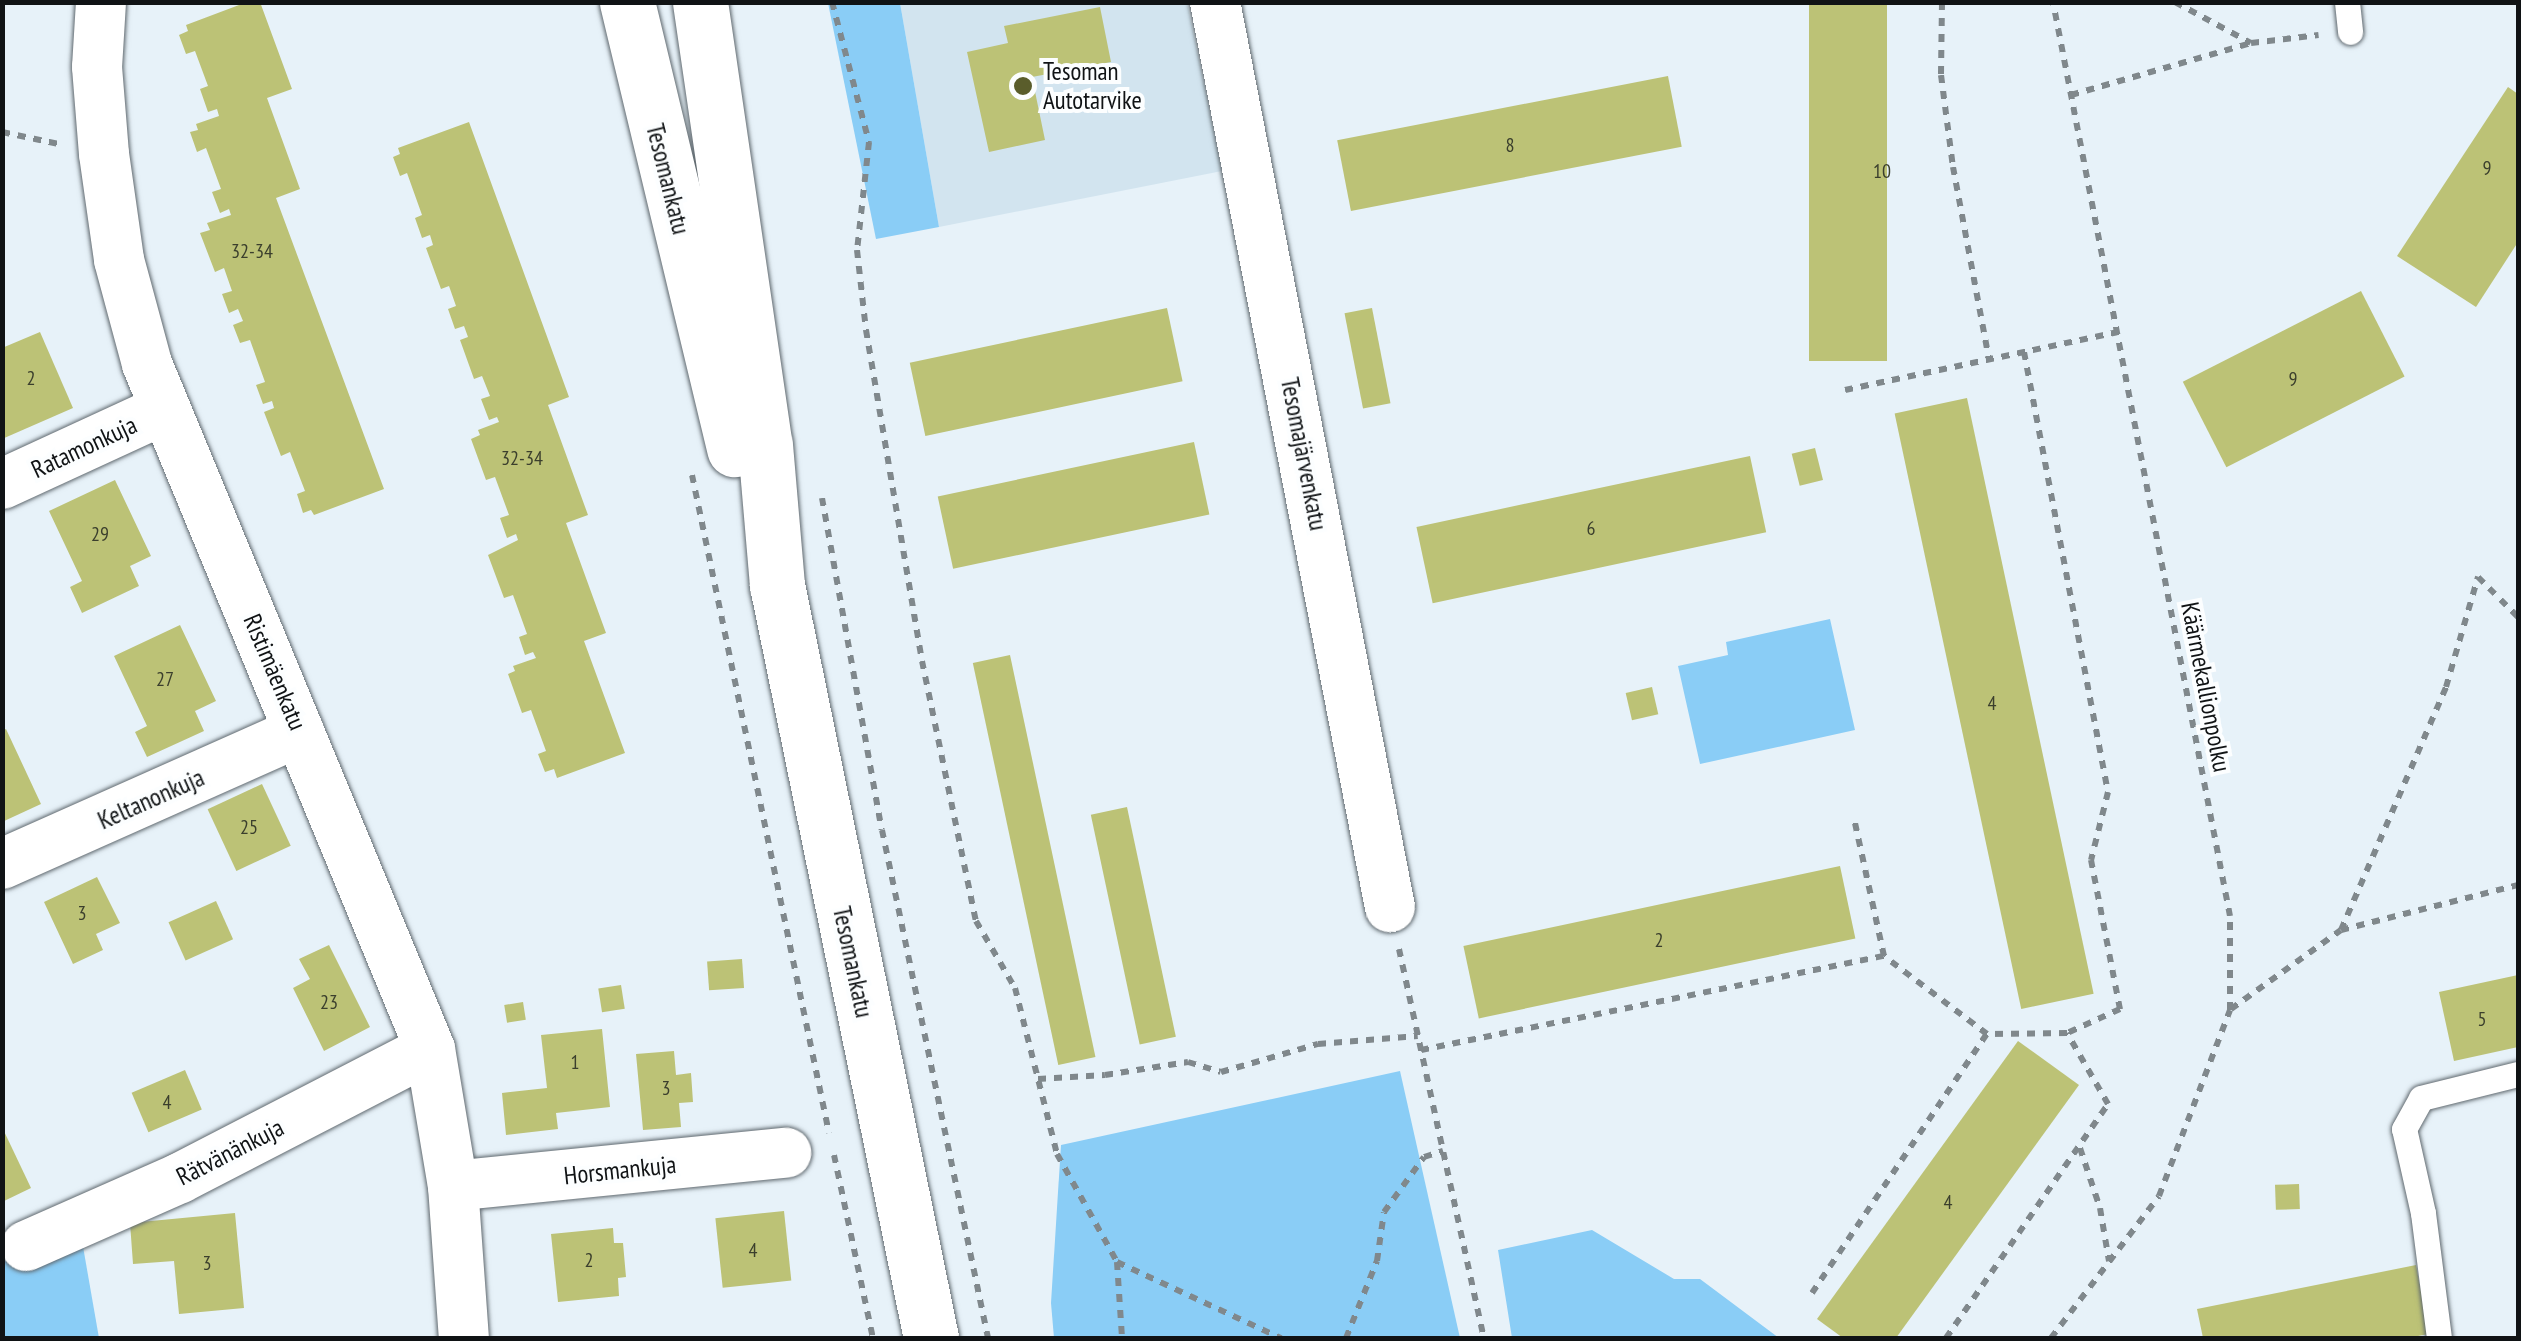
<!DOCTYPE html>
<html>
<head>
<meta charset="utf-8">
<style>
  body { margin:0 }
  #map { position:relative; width:2521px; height:1341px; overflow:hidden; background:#e7f2f9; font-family:"PT Sans Narrow",sans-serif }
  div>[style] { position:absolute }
  .built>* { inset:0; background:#d2e4ef }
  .green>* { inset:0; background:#8acdf6 }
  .building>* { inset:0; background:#bcc276; transform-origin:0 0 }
  .path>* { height:6px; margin-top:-3px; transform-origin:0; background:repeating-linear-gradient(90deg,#80888c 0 8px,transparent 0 16px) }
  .roads { filter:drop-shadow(0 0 2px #60696f) drop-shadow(0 0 2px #60696f) }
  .service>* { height:25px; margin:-12.5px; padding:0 12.5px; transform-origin:12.5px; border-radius:12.5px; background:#fff }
  .minor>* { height:50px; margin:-25px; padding:0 25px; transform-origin:25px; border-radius:25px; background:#fff }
  .secondary>* { height:55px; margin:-27.5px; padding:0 27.5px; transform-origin:27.5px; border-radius:27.5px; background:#fff }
  .dots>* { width:28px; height:28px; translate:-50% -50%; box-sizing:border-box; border:5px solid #fcfeff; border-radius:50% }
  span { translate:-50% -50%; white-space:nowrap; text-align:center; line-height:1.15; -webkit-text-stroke:8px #fcfeff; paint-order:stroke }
  .number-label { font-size:20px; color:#3b3f2d }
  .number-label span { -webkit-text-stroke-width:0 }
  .poi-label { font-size:25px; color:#101315 }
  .left { translate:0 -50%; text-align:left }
  .street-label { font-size:25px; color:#101315 }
  .frame { position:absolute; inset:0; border:5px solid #101315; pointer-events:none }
</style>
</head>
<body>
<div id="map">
  <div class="built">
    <div style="clip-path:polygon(900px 3px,1187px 3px,1222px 171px,939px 227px)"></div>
  </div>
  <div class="green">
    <div style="clip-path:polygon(828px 3px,900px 3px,939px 227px,876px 239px)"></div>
    <div style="clip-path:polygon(1830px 619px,1855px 730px,1700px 764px,1678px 666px,1728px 655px,1726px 642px)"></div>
    <div style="clip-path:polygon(1400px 1071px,1460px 1338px,1054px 1338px,1051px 1303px,1061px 1145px)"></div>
    <div style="clip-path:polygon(1592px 1230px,1674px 1279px,1700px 1279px,1779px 1338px,1512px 1338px,1498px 1250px)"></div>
    <div style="clip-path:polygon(2px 1235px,81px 1235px,99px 1338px,3px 1338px)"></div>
  </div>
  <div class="building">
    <div style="clip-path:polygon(247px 2px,260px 2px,292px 89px,267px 98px,300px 189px,276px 198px,384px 489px,314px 515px,311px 510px,303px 513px,297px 494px,305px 491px,290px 452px,281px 456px,264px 412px,274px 408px,272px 401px,263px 404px,256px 385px,265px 382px,250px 340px,240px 343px,233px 325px,243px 321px,238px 309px,229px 313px,222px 294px,232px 291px,224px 268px,215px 272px,200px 233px,210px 230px,207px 223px,231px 215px,229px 209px,220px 213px,212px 192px,221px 189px,206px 148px,197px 152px,190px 132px,198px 130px,196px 124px,219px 116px,217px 109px,208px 112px,200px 89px,208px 86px,195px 51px,186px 54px,179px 35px,188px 31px,186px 25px)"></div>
    <div style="left:1809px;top:2px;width:78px;height:359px"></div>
    <div style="clip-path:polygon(1100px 7px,1111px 62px,1032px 77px,1045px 140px,989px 152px,967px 52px,1008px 43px,1004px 26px)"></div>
    <div style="left:1668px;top:76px;width:72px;height:337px;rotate:79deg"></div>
    <div style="clip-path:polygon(2508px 87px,2518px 94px,2518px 242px,2476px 307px,2397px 256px)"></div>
    <div style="clip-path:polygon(469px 122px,569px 397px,548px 405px,588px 515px,566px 523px,606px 633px,584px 641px,625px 753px,557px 778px,554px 769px,545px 772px,538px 754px,546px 751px,531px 710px,522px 713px,508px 674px,515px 671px,513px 666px,536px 658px,533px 652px,525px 655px,519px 637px,527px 634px,513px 595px,504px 598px,488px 555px,518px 540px,516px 534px,507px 538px,500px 518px,509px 515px,495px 477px,486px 480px,471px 439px,480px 435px,478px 430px,499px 422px,497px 417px,489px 420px,481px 399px,490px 396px,482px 376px,474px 379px,460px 340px,468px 337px,464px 326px,455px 329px,448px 309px,456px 306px,449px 286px,441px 289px,426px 248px,433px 245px,430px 235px,422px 238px,415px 218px,422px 215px,407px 173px,400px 176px,393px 157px,400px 154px,398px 148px)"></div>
    <div style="left:2361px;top:291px;width:96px;height:200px;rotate:63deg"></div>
    <div style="left:1167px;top:308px;width:75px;height:263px;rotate:78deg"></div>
    <div style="left:1372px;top:308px;width:97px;height:28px;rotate:79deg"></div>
    <div style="clip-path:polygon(40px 332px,73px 408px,2px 439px,2px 348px)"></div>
    <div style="left:1967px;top:398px;width:609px;height:74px;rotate:78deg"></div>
    <div style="left:1194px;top:442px;width:74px;height:262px;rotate:78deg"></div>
    <div style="left:1815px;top:448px;width:33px;height:24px;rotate:76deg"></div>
    <div style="left:1750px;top:456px;width:78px;height:341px;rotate:78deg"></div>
    <div style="clip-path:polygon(115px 480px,151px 556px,130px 566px,139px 586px,82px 613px,70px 587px,82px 581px,49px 511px)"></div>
    <div style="clip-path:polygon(180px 625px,216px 701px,195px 711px,204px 731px,147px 757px,135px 732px,147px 726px,114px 656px)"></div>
    <div style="left:1010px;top:655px;width:411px;height:38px;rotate:78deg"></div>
    <div style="left:1652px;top:687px;width:28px;height:27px;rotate:77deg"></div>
    <div style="clip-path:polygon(6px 729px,41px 804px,2px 822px,2px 731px)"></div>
    <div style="left:262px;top:784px;width:68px;height:60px;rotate:65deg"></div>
    <div style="left:1127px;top:807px;width:235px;height:37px;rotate:78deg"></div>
    <div style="left:1840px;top:866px;width:74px;height:385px;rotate:78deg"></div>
    <div style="clip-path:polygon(97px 877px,120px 923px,96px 934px,103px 950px,73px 964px,44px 902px)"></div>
    <div style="left:216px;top:901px;width:42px;height:52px;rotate:66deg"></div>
    <div style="clip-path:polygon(329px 945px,370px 1027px,324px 1051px,293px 988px,310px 979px,299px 959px)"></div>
    <div style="left:742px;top:959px;width:29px;height:35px;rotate:86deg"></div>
    <div style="clip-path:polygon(2518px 975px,2518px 1047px,2454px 1061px,2439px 992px)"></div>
    <div style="left:621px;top:985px;width:24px;height:23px;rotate:81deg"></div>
    <div style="left:523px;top:1002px;width:18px;height:19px;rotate:81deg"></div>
    <div style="clip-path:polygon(602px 1029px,610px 1107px,556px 1113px,558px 1129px,506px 1135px,502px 1093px,547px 1088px,541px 1035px)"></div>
    <div style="clip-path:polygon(2018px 1041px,2079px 1085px,1896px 1338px,1843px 1338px,1817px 1319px)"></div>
    <div style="clip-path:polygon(674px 1051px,676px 1075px,691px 1073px,693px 1102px,679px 1103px,681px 1127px,643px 1130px,636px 1054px)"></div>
    <div style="left:185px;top:1070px;width:43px;height:58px;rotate:67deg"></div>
    <div style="clip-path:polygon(2px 1127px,31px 1188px,2px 1202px)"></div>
    <div style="left:2299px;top:1184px;width:25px;height:24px;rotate:88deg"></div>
    <div style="left:784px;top:1211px;width:70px;height:69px;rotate:84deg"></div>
    <div style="clip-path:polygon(235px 1213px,244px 1308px,179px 1314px,174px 1261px,133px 1264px,130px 1223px)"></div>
    <div style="clip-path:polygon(613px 1228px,614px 1243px,623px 1243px,626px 1277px,618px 1278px,619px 1296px,558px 1302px,551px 1234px)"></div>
    <div style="clip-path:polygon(2416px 1265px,2429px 1334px,2407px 1338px,2203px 1338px,2197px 1309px)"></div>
  </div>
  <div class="path">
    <div style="left:832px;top:2px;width:145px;rotate:75.2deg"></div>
    <div style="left:869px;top:142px;width:109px;rotate:96.3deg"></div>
    <div style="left:857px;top:250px;width:81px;rotate:83.6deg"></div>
    <div style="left:866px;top:330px;width:336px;rotate:80.4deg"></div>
    <div style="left:922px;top:661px;width:266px;rotate:78.3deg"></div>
    <div style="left:976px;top:921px;width:78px;rotate:59.8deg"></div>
    <div style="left:1015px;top:988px;width:171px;rotate:75.8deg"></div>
    <div style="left:1057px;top:1154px;width:124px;rotate:60.9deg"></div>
    <div style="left:1117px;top:1262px;width:181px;rotate:24.9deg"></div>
    <div style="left:1942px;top:2px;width:73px;rotate:90.8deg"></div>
    <div style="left:1941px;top:75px;width:93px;rotate:82.6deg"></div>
    <div style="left:1953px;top:167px;width:196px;rotate:79.4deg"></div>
    <div style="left:2175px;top:2px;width:86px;rotate:28.3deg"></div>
    <div style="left:2251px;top:43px;width:68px;rotate:-6.7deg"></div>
    <div style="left:2071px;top:95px;width:187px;rotate:-16.1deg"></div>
    <div style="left:2px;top:132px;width:58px;rotate:11.9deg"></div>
    <div style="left:2024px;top:352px;width:448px;rotate:79.2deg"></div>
    <div style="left:2108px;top:792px;width:70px;rotate:104deg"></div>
    <div style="left:2091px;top:860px;width:152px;rotate:79deg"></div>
    <div style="left:2120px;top:1009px;width:58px;rotate:155.6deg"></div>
    <div style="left:1845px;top:390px;width:278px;rotate:-12deg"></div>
    <div style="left:692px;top:475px;width:672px;rotate:78.24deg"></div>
    <div style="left:822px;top:498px;width:337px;rotate:79.8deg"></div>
    <div style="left:882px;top:830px;width:519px;rotate:78.21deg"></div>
    <div style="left:2341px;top:930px;width:265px;rotate:-66.6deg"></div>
    <div style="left:2446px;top:687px;width:115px;rotate:-73.8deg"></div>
    <div style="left:2478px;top:577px;width:57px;rotate:45deg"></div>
    <div style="left:1399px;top:949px;width:398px;rotate:77.7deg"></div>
    <div style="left:2231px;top:1009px;width:135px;rotate:-35.7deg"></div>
    <div style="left:2341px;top:930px;width:183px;rotate:-14.3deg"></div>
    <div style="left:1421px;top:1050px;width:472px;rotate:-11.5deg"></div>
    <div style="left:1884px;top:956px;width:141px;rotate:-102.3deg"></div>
    <div style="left:1038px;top:1079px;width:67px;rotate:-3.4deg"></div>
    <div style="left:1105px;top:1075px;width:84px;rotate:-8.9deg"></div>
    <div style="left:1188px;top:1062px;width:34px;rotate:17deg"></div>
    <div style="left:1221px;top:1072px;width:101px;rotate:-16.1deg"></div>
    <div style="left:1318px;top:1044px;width:100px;rotate:-4.6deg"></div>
    <div style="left:2080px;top:1148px;width:63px;rotate:71.6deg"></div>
    <div style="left:2100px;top:1208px;width:54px;rotate:80.4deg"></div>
    <div style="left:834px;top:1155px;width:187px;rotate:78deg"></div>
    <div style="left:1117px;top:1262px;width:76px;rotate:86.2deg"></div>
    <div style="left:1812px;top:1293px;width:313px;rotate:-56deg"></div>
    <div style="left:1987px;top:1034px;width:129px;rotate:-142.9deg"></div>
    <div style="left:1346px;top:1338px;width:83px;rotate:-68.1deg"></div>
    <div style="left:1377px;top:1261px;width:49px;rotate:-81.9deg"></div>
    <div style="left:1384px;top:1212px;width:68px;rotate:-54deg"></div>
    <div style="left:1424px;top:1157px;width:20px;rotate:-18deg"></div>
    <div style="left:1946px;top:1338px;width:285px;rotate:-55.3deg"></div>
    <div style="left:2108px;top:1104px;width:82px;rotate:-120deg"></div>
    <div style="left:2067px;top:1033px;width:80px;rotate:179.3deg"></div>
    <div style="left:2051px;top:1338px;width:178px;rotate:-52.7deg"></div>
    <div style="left:2159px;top:1196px;width:199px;rotate:-69.1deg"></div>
    <div style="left:2230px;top:1010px;width:94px;rotate:-90deg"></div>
    <div style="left:2230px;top:916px;width:931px;rotate:-100.96deg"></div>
  </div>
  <div class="roads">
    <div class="service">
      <div style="left:2347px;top:2px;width:30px;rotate:84deg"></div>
      <div style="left:2439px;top:1338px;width:126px;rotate:-97.3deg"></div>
      <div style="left:2423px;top:1213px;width:86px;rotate:-102.7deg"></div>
      <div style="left:2404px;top:1129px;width:35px;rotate:-61deg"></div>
      <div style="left:2421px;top:1098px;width:100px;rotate:-13.9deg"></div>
    </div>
    <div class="minor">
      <div style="left:101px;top:2px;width:65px;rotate:93.5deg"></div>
      <div style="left:97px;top:67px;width:87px;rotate:85.4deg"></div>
      <div style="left:104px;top:154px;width:107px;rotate:81.9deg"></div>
      <div style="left:119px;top:260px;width:108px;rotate:74.9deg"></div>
      <div style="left:147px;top:364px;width:741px;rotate:67.55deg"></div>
      <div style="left:430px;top:1049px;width:139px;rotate:80.5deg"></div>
      <div style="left:453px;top:1186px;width:152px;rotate:85.9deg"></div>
      <div style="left:1215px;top:2px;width:922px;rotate:79.06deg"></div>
      <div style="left:2px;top:484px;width:179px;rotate:-24.7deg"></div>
      <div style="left:2px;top:864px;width:325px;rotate:-24deg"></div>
      <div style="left:453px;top:1186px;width:335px;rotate:-5.7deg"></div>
      <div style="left:26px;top:1246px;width:168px;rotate:-23.8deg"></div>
      <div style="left:180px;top:1178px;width:281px;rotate:-27.3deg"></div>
    </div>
    <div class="secondary">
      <div style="left:627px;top:2px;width:460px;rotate:76.5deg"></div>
      <div style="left:700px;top:2px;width:448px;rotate:81.7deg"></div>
      <div style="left:765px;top:445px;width:141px;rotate:85.1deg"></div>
      <div style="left:777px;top:585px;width:769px;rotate:78.44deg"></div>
    </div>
  </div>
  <div class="dots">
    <div style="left:1023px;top:86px;background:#5a5d2b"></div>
  </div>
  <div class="number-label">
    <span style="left:1510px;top:145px">8</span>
    <span style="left:2487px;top:168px">9</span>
    <span style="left:1882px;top:171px">10</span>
    <span style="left:252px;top:251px">32-34</span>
    <span style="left:31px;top:378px">2</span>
    <span style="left:2293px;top:379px">9</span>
    <span style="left:522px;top:458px">32-34</span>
    <span style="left:1591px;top:528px">6</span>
    <span style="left:100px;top:534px">29</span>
    <span style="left:165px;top:679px">27</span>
    <span style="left:1992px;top:703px">4</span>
    <span style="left:249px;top:827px">25</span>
    <span style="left:82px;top:913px">3</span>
    <span style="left:1659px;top:940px">2</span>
    <span style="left:329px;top:1002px">23</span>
    <span style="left:2482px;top:1019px">5</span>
    <span style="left:575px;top:1062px">1</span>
    <span style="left:666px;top:1088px">3</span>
    <span style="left:167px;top:1102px">4</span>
    <span style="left:1948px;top:1202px">4</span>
    <span style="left:753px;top:1250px">4</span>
    <span style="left:589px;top:1260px">2</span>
    <span style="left:207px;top:1263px">3</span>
  </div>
  <div class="poi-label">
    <span class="left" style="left:1043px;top:86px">Tesoman<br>Autotarvike</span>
  </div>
  <div class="street-label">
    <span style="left:668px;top:179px;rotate:76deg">Tesomankatu</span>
    <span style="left:84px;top:447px;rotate:-25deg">Ratamonkuja</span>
    <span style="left:1304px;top:454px;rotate:79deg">Tesomajärvenkatu</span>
    <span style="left:275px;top:672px;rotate:67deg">Ristimäenkatu</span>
    <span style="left:2206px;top:687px;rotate:79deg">Käärmekallionpolku</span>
    <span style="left:151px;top:799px;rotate:-24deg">Keltanonkuja</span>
    <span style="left:853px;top:962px;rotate:78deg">Tesomankatu</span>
    <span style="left:230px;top:1152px;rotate:-27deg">Rätvänänkuja</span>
    <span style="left:620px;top:1170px;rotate:-6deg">Horsmankuja</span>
  </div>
  <div class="frame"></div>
</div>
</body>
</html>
